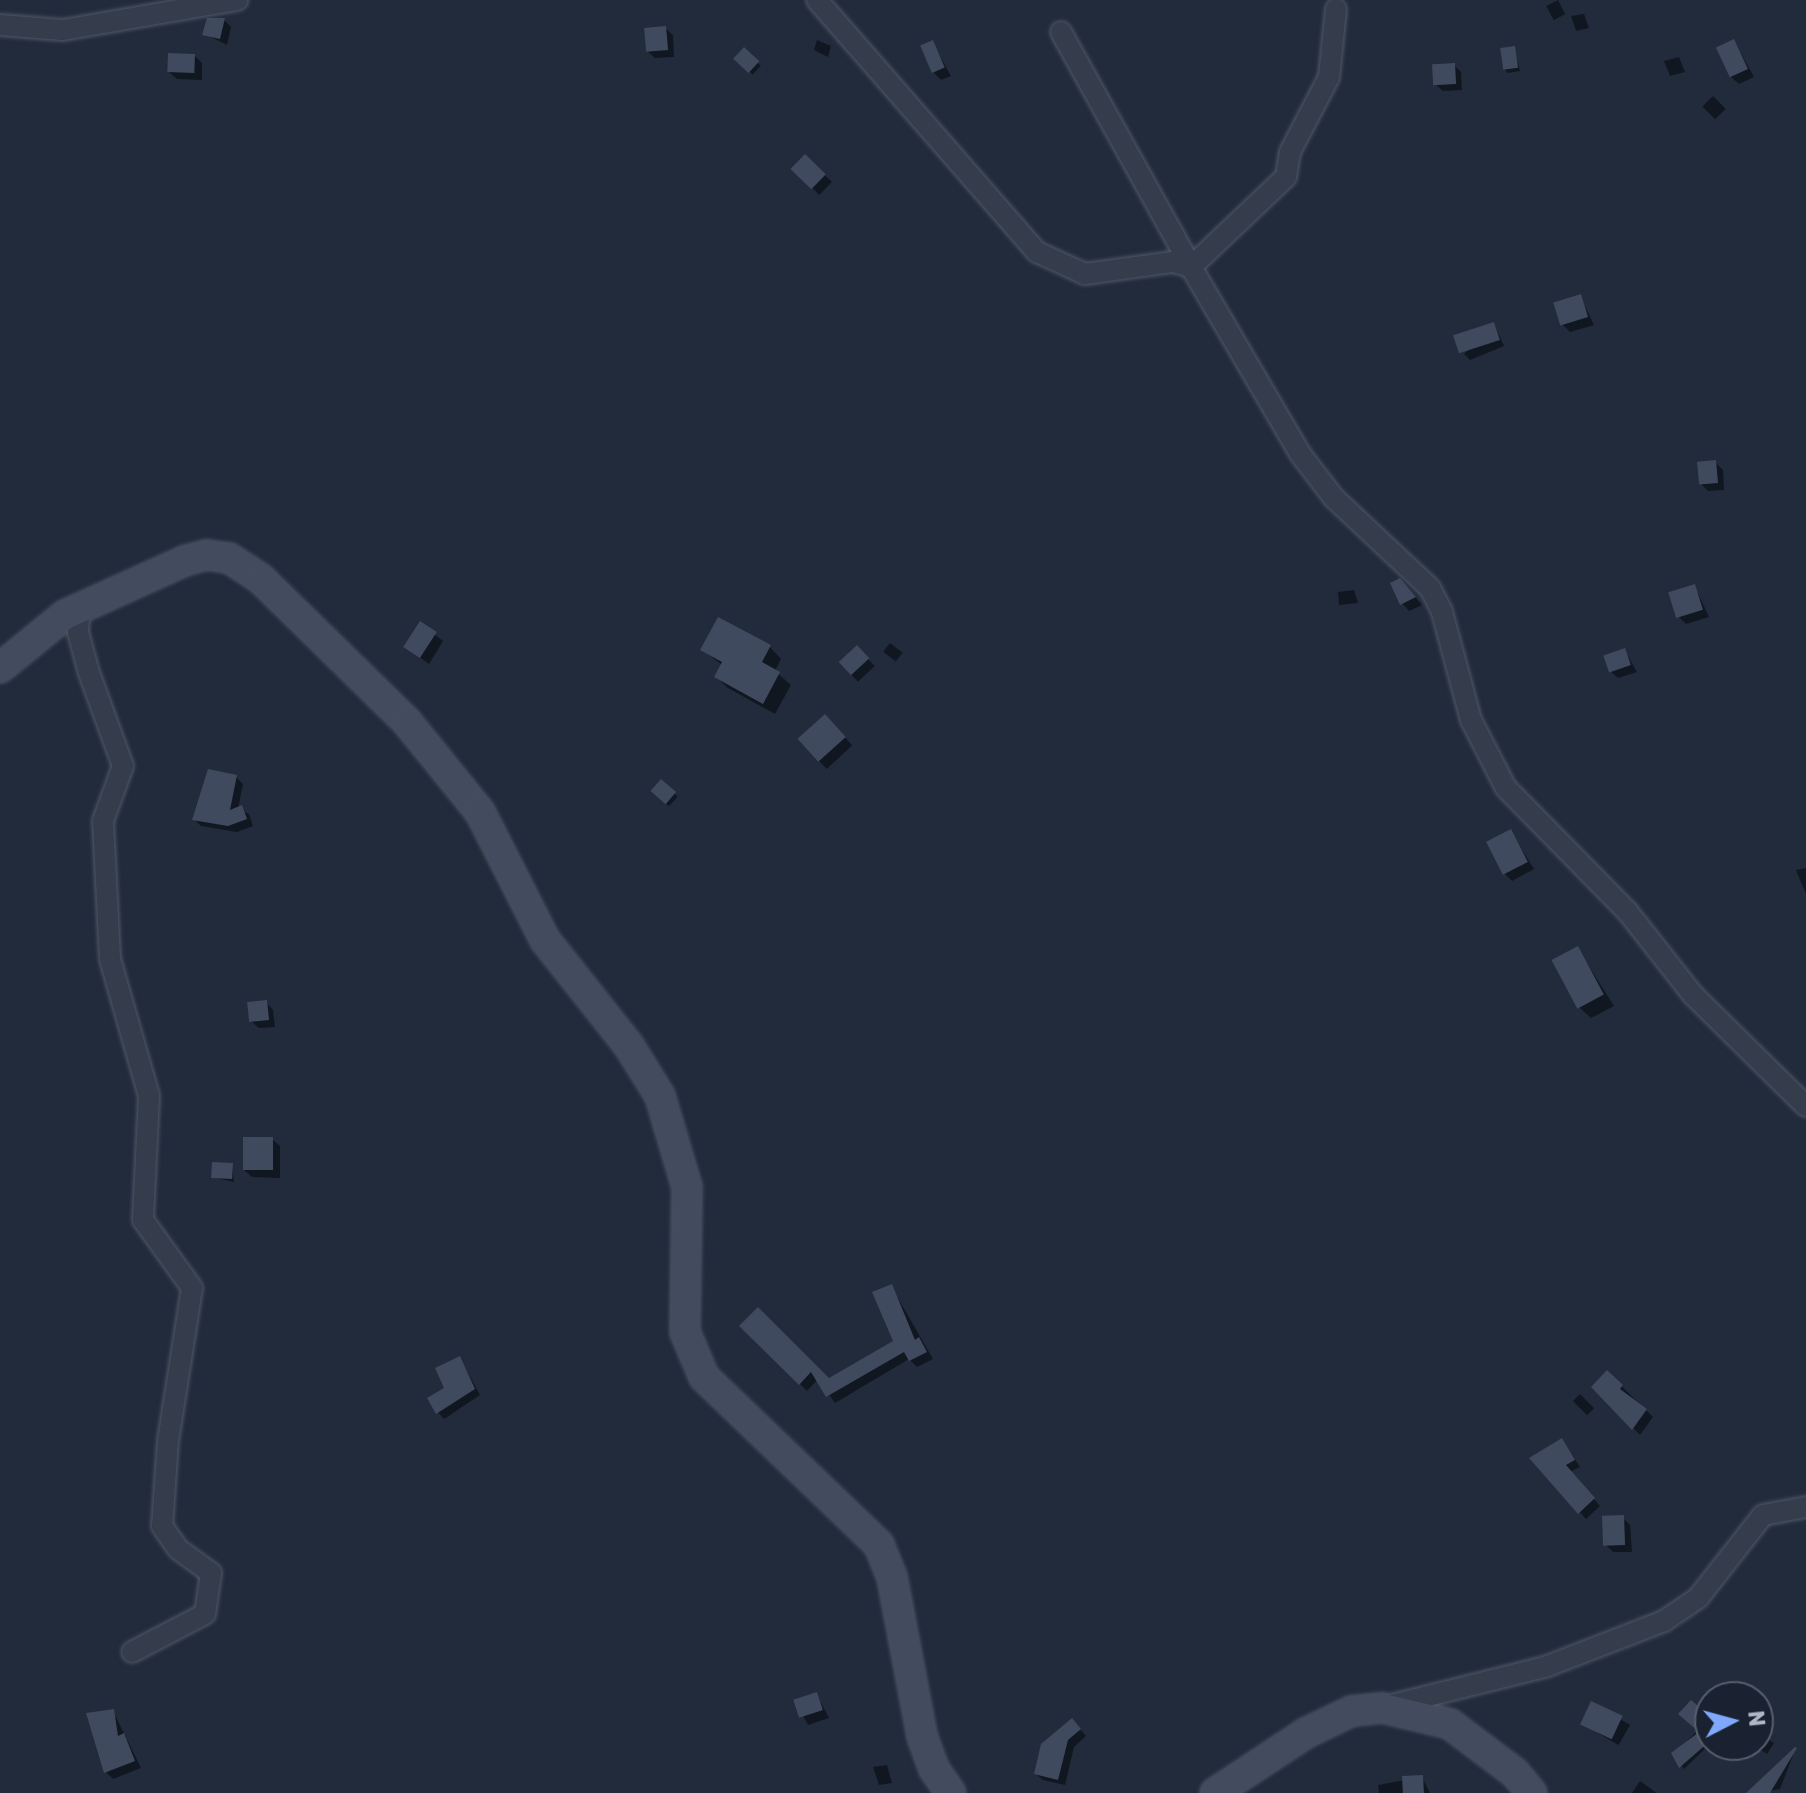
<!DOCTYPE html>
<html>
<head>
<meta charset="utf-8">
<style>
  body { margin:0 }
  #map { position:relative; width:1806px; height:1793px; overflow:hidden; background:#212b3c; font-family:Rubik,sans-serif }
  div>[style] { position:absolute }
  .shadow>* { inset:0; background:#0007; transform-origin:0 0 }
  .building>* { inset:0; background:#404a5e; transform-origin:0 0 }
  .roads { filter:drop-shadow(0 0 2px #505867) drop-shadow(0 0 2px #505867) }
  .minor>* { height:20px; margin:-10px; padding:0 10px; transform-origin:10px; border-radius:10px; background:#353d4c }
  .secondary>* { height:28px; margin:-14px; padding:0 14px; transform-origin:14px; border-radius:14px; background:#434c5f }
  span { translate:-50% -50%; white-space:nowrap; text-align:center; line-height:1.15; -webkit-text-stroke:8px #1a2231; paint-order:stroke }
  .north { position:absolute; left:1694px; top:1681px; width:80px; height:80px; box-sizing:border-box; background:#1a2231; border:2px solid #565e6d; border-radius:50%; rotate:84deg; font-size:22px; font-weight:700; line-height:32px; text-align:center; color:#b0b8c8 }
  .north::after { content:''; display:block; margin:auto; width:28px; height:36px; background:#80a9fd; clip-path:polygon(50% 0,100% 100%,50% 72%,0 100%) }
</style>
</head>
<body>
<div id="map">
  <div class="shadow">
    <div style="left:1558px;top:0;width:16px;height:13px;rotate:63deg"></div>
    <div style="clip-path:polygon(1584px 14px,1589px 28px,1576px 31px,1571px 16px)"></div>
    <div style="clip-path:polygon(224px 20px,231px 27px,227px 45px,205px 34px)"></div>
    <div style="clip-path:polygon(665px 28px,673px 35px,674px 57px,655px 58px,647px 51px)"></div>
    <div style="clip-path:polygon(817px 40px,831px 46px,828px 57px,814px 50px)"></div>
    <div style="clip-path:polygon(1734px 41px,1754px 77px,1739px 84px,1731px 77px)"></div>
    <div style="clip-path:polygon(932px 42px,951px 76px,941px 80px,934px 73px)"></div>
    <div style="clip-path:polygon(1514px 48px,1520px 71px,1508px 73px,1505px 70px)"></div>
    <div style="left:744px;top:50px;width:23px;height:12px;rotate:43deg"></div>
    <div style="clip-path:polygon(195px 56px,202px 63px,202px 80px,177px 79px,169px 72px)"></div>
    <div style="clip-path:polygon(1679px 57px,1685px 72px,1670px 76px,1664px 61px)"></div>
    <div style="clip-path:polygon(1454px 65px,1461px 72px,1462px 90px,1443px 91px,1435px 84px)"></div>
    <div style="left:1713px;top:96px;width:18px;height:15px;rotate:45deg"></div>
    <div style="left:806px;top:157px;width:36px;height:18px;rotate:44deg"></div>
    <div style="clip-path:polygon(1580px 296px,1594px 325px,1570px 332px,1562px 324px)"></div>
    <div style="clip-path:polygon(1494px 324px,1504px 346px,1470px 360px,1464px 354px)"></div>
    <div style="clip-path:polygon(1715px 462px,1723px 470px,1724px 490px,1708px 491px,1700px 483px)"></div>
    <div style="clip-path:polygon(1695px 587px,1709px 617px,1686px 624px,1679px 617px)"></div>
    <div style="clip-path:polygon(1408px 588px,1422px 605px,1409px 611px,1402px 603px)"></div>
    <div style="clip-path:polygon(1354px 590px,1358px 603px,1339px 605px,1338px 592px)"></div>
    <div style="clip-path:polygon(421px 624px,443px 641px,429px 664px,406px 647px)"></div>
    <div style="left:890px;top:643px;width:16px;height:11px;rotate:38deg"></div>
    <div style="clip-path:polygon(770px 647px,781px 659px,775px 671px,791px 685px,775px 714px,728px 688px,716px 677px,722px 665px,703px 650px)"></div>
    <div style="left:857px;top:647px;width:26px;height:23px;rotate:47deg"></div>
    <div style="clip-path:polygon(1625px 651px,1637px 672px,1618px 678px,1610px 671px)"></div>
    <div style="left:825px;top:716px;width:40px;height:35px;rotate:47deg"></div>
    <div style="clip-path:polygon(236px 777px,243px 784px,238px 809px,249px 814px,253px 826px,237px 832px,201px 826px,194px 819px)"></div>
    <div style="left:661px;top:781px;width:23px;height:13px;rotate:43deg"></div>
    <div style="clip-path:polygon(1510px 831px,1534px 869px,1512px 881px,1505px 874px)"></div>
    <div style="clip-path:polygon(1806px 868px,1806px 894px,1796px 870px)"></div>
    <div style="clip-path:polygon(1578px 949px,1614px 1006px,1591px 1018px,1579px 1007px)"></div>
    <div style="clip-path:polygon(266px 1002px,273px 1010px,275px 1027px,259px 1028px,251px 1021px)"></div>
    <div style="clip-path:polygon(272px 1139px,280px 1146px,280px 1178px,252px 1177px,244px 1170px)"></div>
    <div style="clip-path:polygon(232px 1165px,234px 1182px,212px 1177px)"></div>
    <div style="clip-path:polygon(891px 1286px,933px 1359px,917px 1367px,909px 1359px,835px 1403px,818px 1379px,807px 1391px,742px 1326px,829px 1380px,896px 1342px)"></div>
    <div style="clip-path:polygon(460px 1358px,480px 1395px,444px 1419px,438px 1412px)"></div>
    <div style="clip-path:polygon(1608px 1373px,1653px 1417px,1640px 1435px,1594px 1387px)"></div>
    <div style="left:1580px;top:1394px;width:20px;height:10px;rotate:45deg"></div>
    <div style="clip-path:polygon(1562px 1440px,1580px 1467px,1570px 1472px,1600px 1506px,1586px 1519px,1532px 1459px)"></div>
    <div style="clip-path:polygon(1623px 1518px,1630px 1525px,1632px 1552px,1613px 1552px,1606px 1545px)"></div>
    <div style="clip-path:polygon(817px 1695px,829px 1718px,808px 1725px,796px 1702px)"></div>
    <div style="left:1592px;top:1703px;width:44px;height:23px;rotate:30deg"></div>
    <div style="clip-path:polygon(113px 1711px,141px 1768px,113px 1779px,106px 1772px)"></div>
    <div style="clip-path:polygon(1710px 1718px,1710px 1744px,1684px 1769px,1674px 1754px)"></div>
    <div style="clip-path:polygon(1078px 1727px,1086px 1736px,1074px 1747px,1065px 1785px,1043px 1780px,1036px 1774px)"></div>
    <div style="clip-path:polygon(1758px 1732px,1774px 1743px,1767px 1754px,1752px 1745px,1758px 1745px)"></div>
    <div style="clip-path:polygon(1795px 1750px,1780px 1789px,1758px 1793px)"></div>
    <div style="clip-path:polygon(887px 1765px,892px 1783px,879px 1785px,873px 1767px)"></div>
    <div style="clip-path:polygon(1422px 1777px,1430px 1793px,1379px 1793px,1378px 1785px)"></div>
    <div style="clip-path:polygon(1640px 1781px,1654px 1791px,1656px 1793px,1632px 1793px)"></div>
  </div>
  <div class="building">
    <div style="clip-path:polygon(207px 18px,225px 18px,220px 39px,202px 35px)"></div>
    <div style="left:666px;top:26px;width:24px;height:22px;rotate:85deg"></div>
    <div style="left:1734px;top:39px;width:33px;height:20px;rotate:65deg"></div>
    <div style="left:933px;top:40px;width:30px;height:14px;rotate:67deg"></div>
    <div style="left:1515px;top:46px;width:22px;height:15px;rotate:82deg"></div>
    <div style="left:744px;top:47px;width:21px;height:16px;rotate:43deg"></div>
    <div style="left:168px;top:53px;width:27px;height:19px;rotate:2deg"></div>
    <div style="left:1455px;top:63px;width:21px;height:23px;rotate:87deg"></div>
    <div style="left:805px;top:154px;width:29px;height:21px;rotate:44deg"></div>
    <div style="left:1581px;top:294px;width:24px;height:29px;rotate:73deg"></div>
    <div style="left:1494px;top:322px;width:19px;height:43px;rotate:72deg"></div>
    <div style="left:1716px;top:460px;width:23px;height:19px;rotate:85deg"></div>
    <div style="clip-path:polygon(1400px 578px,1416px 597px,1400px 605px,1390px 583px)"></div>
    <div style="left:1695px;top:584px;width:27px;height:28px;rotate:73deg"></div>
    <div style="clip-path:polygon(718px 617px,771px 645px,762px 662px,780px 672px,763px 704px,714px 677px,722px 662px,700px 650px)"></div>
    <div style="left:420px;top:621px;width:20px;height:31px;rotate:33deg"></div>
    <div style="left:857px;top:645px;width:18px;height:25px;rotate:47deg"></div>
    <div style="left:1625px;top:648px;width:18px;height:23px;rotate:71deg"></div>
    <div style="left:825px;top:714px;width:31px;height:37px;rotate:48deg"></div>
    <div style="clip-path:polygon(208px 769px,237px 775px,230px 810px,242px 805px,247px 819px,228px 826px,192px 820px)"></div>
    <div style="left:661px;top:779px;width:20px;height:16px;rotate:41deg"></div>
    <div style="left:1511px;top:829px;width:37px;height:28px;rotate:63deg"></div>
    <div style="left:1578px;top:946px;width:55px;height:30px;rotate:62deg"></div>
    <div style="left:267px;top:1000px;width:20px;height:20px;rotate:84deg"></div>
    <div style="left:243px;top:1137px;width:30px;height:33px"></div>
    <div style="left:212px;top:1162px;width:21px;height:16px;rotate:3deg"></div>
    <div style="clip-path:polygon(892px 1284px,915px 1340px,919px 1337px,927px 1352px,909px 1361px,904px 1352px,826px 1397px,811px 1372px,799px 1385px,739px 1326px,758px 1307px,829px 1378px,893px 1341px,872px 1292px)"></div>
    <div style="clip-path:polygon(460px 1356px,475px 1389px,436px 1414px,427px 1398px,444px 1388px,435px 1368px)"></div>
    <div style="clip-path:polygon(1607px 1370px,1623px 1385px,1620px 1389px,1647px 1409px,1632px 1430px,1591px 1387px)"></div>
    <div style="clip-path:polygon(1562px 1438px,1575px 1460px,1566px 1465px,1595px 1498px,1578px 1514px,1529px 1458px)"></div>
    <div style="left:1624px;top:1515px;width:30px;height:22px;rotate:88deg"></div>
    <div style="left:817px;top:1692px;width:19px;height:25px;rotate:72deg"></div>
    <div style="clip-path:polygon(1691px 1700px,1710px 1716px,1710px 1741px,1679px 1768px,1671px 1753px,1699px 1732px,1678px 1714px)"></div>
    <div style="left:1591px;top:1701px;width:35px;height:26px;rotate:25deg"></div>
    <div style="clip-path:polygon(114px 1709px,118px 1736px,124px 1733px,135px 1761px,104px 1773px,86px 1713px)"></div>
    <div style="clip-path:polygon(1072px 1718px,1081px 1729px,1068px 1740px,1058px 1780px,1034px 1774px,1041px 1744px)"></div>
    <div style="clip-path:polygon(1797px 1748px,1770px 1793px,1746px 1793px,1795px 1747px)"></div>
    <div style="left:1423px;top:1775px;width:18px;height:21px;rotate:87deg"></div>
  </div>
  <div class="roads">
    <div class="minor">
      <div style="left:817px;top:0;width:335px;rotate:48.9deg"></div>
      <div style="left:1037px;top:252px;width:53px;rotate:24.6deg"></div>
      <div style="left:1085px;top:274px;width:89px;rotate:-7.8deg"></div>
      <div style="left:1173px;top:262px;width:19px;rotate:16deg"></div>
      <div style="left:1191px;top:267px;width:218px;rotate:59.7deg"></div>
      <div style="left:1301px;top:455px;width:54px;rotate:52.5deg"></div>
      <div style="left:1334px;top:498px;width:132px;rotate:43.2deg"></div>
      <div style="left:1430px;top:588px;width:27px;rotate:63deg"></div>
      <div style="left:1442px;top:612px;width:112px;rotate:75deg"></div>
      <div style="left:1471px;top:720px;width:76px;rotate:62.8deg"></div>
      <div style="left:1506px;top:788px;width:173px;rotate:45.5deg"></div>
      <div style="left:1627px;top:911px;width:108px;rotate:51.8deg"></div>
      <div style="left:1694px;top:996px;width:157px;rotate:44.5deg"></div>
      <div style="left:0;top:25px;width:63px;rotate:4.5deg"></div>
      <div style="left:63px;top:30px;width:177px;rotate:-9.8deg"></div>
      <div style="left:1061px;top:32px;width:269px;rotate:61deg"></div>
      <div style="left:1191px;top:267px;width:131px;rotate:-43.5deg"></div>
      <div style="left:1286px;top:177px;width:25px;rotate:-81deg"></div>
      <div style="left:1290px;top:152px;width:85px;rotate:-62.5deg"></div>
      <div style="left:1329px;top:77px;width:68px;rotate:-84.1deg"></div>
      <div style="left:80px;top:608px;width:24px;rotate:95deg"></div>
      <div style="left:78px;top:632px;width:39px;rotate:75deg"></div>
      <div style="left:88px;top:670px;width:102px;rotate:70deg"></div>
      <div style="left:123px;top:766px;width:59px;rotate:110deg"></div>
      <div style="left:103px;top:821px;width:138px;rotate:87.1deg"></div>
      <div style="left:110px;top:959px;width:142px;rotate:74.1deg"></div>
      <div style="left:149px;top:1096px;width:124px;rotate:92.8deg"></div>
      <div style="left:143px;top:1220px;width:84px;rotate:54.2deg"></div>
      <div style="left:192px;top:1288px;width:155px;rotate:98.9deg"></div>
      <div style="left:168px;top:1441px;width:85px;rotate:94deg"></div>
      <div style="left:162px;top:1526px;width:28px;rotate:55deg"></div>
      <div style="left:178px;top:1549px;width:41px;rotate:36deg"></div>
      <div style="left:211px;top:1573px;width:41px;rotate:98.3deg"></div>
      <div style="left:205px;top:1614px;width:82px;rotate:152.5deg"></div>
      <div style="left:1388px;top:1706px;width:162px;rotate:-14deg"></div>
      <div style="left:1545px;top:1667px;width:128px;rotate:-21.1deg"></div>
      <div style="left:1664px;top:1621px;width:41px;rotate:-34.1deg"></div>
      <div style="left:1698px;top:1598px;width:105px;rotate:-51.9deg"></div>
      <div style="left:1763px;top:1515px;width:44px;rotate:-10.5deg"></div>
    </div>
    <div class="secondary">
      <div style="left:0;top:668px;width:84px;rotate:-39.2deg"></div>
      <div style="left:65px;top:615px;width:131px;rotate:-24.4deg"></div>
      <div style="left:184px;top:561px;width:24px;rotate:-15deg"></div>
      <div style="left:207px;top:555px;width:22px;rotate:8deg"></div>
      <div style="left:229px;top:558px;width:38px;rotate:33deg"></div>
      <div style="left:261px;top:579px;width:204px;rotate:44.4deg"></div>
      <div style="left:407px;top:722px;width:116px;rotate:51deg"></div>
      <div style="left:480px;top:812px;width:144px;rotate:63.1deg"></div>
      <div style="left:545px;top:940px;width:135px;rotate:51.6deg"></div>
      <div style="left:629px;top:1046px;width:59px;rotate:58.2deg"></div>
      <div style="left:660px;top:1096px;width:95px;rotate:73.5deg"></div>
      <div style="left:687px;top:1187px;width:145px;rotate:90.8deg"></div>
      <div style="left:685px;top:1332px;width:49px;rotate:67.1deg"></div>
      <div style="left:704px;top:1377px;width:243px;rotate:43.8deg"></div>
      <div style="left:879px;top:1545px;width:35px;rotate:68deg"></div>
      <div style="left:892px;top:1577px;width:162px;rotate:79.3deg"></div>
      <div style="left:922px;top:1736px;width:35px;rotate:70deg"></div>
      <div style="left:934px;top:1769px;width:29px;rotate:55deg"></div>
      <div style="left:1215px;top:1793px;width:109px;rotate:-33.4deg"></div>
      <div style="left:1306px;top:1733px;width:51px;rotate:-25.6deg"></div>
      <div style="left:1352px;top:1711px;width:31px;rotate:-6deg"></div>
      <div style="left:1383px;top:1708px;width:69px;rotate:13.4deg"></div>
      <div style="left:1450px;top:1724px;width:81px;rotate:37deg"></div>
      <div style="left:1515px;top:1773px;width:26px;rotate:50deg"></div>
    </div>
  </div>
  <div class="north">N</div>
</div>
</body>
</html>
